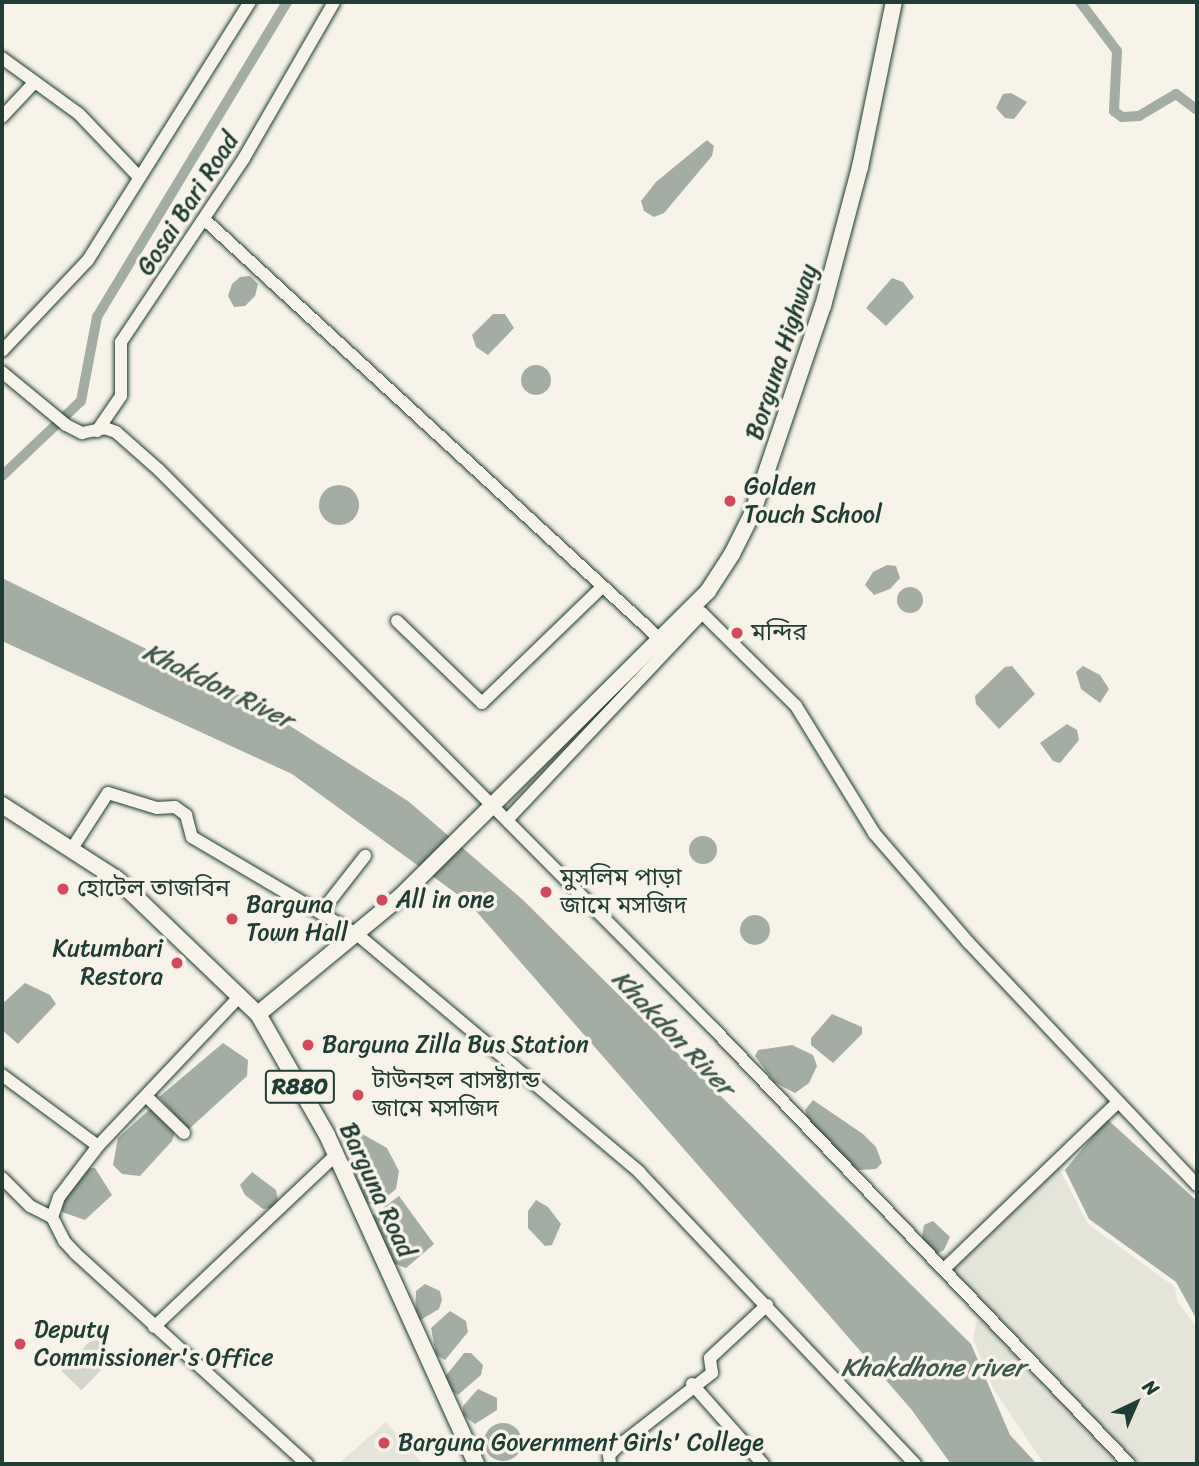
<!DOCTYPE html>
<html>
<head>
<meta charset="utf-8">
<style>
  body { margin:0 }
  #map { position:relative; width:1199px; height:1466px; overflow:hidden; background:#f7f3e8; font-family:Sriracha,"Noto Sans Bengali",sans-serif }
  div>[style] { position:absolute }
  .built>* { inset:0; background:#e5e4d9 }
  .green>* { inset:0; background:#d3d5ca; transform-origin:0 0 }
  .water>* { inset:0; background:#a4ada3 }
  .round { border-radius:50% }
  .canal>* { height:10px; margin:-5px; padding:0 5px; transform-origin:5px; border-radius:5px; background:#a4ada3 }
  .roads { filter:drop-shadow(0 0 2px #1f3d34) drop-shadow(0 0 2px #1f3d34) }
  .minor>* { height:12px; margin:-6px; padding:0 6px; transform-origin:6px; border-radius:6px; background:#f7f3e8 }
  .major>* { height:16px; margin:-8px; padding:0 8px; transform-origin:8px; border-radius:8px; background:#f7f3e8 }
  .dots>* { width:19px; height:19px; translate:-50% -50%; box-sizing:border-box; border:4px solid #f7f3e8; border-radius:50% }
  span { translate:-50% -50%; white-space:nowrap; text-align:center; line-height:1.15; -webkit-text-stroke:7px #f7f3e8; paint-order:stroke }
  .shield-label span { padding:2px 5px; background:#f7f3e8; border:2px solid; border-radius:5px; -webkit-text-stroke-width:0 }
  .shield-label { font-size:23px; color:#1f3d34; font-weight:700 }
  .street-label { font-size:24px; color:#1f3d34 }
  .poi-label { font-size:24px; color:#1f3d34 }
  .left { translate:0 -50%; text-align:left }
  .right { translate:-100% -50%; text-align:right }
  .water-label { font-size:26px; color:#405950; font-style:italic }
  .frame { position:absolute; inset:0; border:4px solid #1f3d34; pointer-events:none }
  .north { position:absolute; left:1101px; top:1368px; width:70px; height:70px; -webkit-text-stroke:5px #f7f3e8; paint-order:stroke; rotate:44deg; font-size:19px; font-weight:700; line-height:28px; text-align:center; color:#1f3d34 }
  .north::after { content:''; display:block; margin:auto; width:24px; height:32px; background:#1f3d34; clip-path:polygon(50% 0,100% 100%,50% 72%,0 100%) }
</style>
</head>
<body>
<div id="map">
  <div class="built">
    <div style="clip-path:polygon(1056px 1162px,1088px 1224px,1175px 1287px,1177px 1301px,1197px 1328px,1197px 1464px,1138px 1464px,949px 1266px)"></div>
    <div style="clip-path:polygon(982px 1319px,1029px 1370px,1125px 1464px,1044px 1464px,994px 1390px,973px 1339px,976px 1323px)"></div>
    <div style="clip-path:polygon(386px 1422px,423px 1464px,338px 1464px)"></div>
  </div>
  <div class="green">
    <div style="left:94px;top:1337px;width:28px;height:47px;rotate:44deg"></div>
  </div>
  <div class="water">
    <div style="clip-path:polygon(1011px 93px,1027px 102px,1014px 119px,1005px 118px,996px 108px,1003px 94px)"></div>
    <div style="clip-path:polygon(707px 140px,714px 146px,712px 156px,664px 213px,654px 217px,644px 211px,641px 201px,656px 182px)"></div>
    <div style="clip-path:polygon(250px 276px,258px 284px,255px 296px,245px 306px,234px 307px,228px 296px,232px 284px,240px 277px)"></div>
    <div style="clip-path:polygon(892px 278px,903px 282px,914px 297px,886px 326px,866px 308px)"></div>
    <div style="clip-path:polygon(493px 314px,505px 314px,514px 328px,488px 355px,476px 347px,472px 335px)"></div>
    <div class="round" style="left:521px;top:365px;width:30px;height:30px"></div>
    <div class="round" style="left:319px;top:485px;width:40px;height:40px"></div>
    <div style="clip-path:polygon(887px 565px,896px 566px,900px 578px,890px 589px,874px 595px,865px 585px,873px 572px)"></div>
    <div style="clip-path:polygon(2px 578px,246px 698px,408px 801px,523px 900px,971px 1344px,1010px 1435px,1037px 1464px,951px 1464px,911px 1409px,468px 902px,292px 774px,2px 641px)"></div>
    <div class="round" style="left:897px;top:587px;width:26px;height:26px"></div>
    <div style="clip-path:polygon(1012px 666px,1035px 694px,999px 729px,976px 704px,975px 696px,1005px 667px)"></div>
    <div style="clip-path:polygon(1083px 666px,1100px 675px,1109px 689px,1100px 703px,1081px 689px,1076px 672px)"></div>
    <div style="clip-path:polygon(1067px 724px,1077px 730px,1079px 740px,1060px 763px,1053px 761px,1040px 743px)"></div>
    <div class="round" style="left:689px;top:836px;width:28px;height:28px"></div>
    <div class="round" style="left:740px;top:915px;width:30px;height:30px"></div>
    <div style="clip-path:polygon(25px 983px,50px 995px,56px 1004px,18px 1044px,2px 1030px,2px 1004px)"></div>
    <div style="clip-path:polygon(832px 1014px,862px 1027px,862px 1034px,833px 1063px,811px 1045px,811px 1038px)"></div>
    <div style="clip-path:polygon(223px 1043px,248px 1060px,247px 1076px,188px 1130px,159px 1097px)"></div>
    <div style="clip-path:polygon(792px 1045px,813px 1055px,817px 1066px,809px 1083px,795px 1093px,774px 1082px,755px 1056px,758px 1050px)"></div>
    <div style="clip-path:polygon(813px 1100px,863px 1134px,876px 1147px,882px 1163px,876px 1169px,859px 1170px,849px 1164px,809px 1122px,805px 1110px)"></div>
    <div style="clip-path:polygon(150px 1109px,175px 1132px,172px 1141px,140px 1176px,122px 1174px,113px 1165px,118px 1138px)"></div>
    <div style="clip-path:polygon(1107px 1119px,1197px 1201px,1197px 1320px,1176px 1282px,1089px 1219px,1065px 1170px)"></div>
    <div style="clip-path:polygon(357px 1131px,387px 1148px,399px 1171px,396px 1189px,374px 1207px,364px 1201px,347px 1148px)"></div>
    <div style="clip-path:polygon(90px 1168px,95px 1168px,112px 1195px,85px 1220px,62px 1212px,61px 1205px,64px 1196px)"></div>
    <div style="clip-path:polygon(252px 1172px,276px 1190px,278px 1200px,272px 1208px,263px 1209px,245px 1195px,240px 1185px)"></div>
    <div style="clip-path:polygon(399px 1196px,434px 1244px,406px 1268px,393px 1263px,377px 1236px,372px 1216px)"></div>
    <div style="clip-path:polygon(536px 1200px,548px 1207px,561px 1224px,552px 1245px,545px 1246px,528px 1228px,528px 1211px)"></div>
    <div style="clip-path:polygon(933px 1221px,950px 1237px,944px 1250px,933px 1256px,922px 1237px,924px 1225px)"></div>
    <div style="clip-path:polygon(425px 1284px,440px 1291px,442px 1300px,439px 1309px,419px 1321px,415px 1317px,416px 1291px)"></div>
    <div style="clip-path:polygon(450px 1311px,466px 1321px,468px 1332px,445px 1360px,436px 1355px,431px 1328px)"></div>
    <div style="clip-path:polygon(464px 1353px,471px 1353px,483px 1365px,481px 1375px,458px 1395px,448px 1388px,445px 1377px)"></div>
    <div style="clip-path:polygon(478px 1389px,497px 1398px,497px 1410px,475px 1424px,463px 1415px,463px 1406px)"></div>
    <div class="round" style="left:484px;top:1423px;width:38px;height:38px"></div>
  </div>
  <div class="canal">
    <div style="left:1080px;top:2px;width:61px;rotate:52.9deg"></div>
    <div style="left:1117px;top:51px;width:60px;rotate:92.9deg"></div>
    <div style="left:1114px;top:111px;width:10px;rotate:37deg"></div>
    <div style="left:1122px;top:117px;width:17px;rotate:-3deg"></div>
    <div style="left:1139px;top:116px;width:43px;rotate:-30.7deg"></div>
    <div style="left:1176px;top:94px;width:26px;rotate:37deg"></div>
    <div style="left:2px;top:476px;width:109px;rotate:-43.5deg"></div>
    <div style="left:81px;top:401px;width:86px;rotate:-79.2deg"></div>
    <div style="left:97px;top:317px;width:368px;rotate:-58.9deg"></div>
  </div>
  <div class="roads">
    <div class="minor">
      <div style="left:2px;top:58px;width:95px;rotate:36deg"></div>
      <div style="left:79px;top:114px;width:87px;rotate:46.4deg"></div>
      <div style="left:2px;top:117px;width:45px;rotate:-46.8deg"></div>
      <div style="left:204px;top:219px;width:620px;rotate:42.65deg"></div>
      <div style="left:2px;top:351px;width:125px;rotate:-46.6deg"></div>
      <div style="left:88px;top:260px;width:305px;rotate:-57.9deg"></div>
      <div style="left:2px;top:372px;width:83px;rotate:39.6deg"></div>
      <div style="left:66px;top:425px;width:18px;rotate:27deg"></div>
      <div style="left:82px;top:433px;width:24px;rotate:-12deg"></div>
      <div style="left:105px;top:428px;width:12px;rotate:20deg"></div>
      <div style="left:116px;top:432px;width:57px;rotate:41.5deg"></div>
      <div style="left:159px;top:470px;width:785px;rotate:45.21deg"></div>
      <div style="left:712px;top:1027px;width:604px;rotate:46.34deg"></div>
      <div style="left:97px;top:431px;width:42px;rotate:-55.6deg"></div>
      <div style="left:121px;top:396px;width:54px;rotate:-90deg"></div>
      <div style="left:121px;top:342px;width:221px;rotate:-56.2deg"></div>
      <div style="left:244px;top:158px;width:180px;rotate:-60deg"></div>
      <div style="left:397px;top:621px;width:118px;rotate:44deg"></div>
      <div style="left:482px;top:703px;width:168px;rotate:-44deg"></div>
      <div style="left:508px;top:819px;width:283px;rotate:-46.7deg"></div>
      <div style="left:702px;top:613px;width:132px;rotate:44.7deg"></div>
      <div style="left:796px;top:706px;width:149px;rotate:58.4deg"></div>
      <div style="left:874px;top:833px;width:144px;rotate:49.2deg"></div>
      <div style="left:968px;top:942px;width:334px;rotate:46.7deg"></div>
      <div style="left:73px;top:847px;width:64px;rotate:-57.1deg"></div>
      <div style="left:108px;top:793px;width:51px;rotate:17deg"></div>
      <div style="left:157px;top:808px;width:18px;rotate:-3deg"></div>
      <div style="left:175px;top:807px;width:14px;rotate:36deg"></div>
      <div style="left:186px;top:815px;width:23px;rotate:75deg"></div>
      <div style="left:192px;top:837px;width:193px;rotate:30.6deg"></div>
      <div style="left:358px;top:935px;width:368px;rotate:40.1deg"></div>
      <div style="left:639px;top:1172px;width:402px;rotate:46.6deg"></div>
      <div style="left:322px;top:911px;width:70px;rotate:-52deg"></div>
      <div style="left:238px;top:998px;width:204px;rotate:133.4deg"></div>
      <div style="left:98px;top:1146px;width:64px;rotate:127.4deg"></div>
      <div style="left:59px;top:1197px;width:21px;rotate:109deg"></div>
      <div style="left:52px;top:1217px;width:27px;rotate:63deg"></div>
      <div style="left:64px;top:1241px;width:16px;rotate:47deg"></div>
      <div style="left:75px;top:1253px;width:314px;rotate:42.3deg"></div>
      <div style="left:2px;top:1075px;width:119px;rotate:36.5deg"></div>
      <div style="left:146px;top:1096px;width:53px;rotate:44.2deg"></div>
      <div style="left:2px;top:1178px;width:40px;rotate:45deg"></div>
      <div style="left:30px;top:1206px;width:25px;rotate:27deg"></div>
      <div style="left:944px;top:1269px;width:241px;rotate:-43.8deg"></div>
      <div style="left:154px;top:1327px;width:250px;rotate:-43.4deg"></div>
      <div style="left:692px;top:1384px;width:107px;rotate:48.4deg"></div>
      <div style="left:610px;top:1464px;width:9px;rotate:-96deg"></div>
      <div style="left:609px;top:1455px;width:10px;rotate:-45deg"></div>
      <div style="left:616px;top:1448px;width:122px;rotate:-38deg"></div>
      <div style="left:712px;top:1373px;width:15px;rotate:-98deg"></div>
      <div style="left:710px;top:1358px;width:78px;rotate:-42.9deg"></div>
    </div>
    <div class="major">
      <div style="left:2px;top:805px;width:137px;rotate:32.8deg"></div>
      <div style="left:117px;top:879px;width:195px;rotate:43.8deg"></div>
      <div style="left:258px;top:1014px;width:139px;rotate:60.3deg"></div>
      <div style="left:327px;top:1135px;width:361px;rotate:65.6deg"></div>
      <div style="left:258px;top:1014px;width:184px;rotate:-39.5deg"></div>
      <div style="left:400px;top:897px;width:434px;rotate:-44.8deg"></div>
      <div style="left:708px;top:591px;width:44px;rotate:-57deg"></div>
      <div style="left:732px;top:554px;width:45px;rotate:-63.4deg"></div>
      <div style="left:752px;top:514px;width:220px;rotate:-71.2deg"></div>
      <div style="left:823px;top:306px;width:144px;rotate:-75.1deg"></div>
      <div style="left:860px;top:167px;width:168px;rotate:-78.4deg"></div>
    </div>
  </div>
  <div class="dots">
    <div style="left:730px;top:501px;background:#d1495b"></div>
    <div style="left:737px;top:633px;background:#d1495b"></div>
    <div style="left:63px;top:889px;background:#d1495b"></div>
    <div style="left:546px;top:892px;background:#d1495b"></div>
    <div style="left:382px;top:900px;background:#d1495b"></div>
    <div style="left:232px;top:919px;background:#d1495b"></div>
    <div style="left:177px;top:963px;background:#d1495b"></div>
    <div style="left:308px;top:1045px;background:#d1495b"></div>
    <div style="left:358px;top:1095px;background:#d1495b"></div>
    <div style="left:20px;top:1344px;background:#d1495b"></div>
    <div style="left:384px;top:1443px;background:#d1495b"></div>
  </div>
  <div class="shield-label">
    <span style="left:300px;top:1087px">R880</span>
  </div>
  <div class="street-label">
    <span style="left:188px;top:204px;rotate:-57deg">Gosai Bari Road</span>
    <span style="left:782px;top:352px;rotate:-72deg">Borguna Highway</span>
    <span style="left:377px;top:1190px;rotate:65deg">Barguna Road</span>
  </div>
  <div class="poi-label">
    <span class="left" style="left:744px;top:501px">Golden<br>Touch School</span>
    <span class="left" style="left:751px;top:633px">মন্দির</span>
    <span class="left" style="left:560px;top:892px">মুসলিম পাড়া<br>জামে মসজিদ</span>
    <span class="left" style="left:77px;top:889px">হোটেল তাজবিন</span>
    <span class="left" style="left:396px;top:900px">All in one</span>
    <span class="left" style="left:246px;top:919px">Barguna<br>Town Hall</span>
    <span class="right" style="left:163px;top:963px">Kutumbari<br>Restora</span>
    <span class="left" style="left:322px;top:1045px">Barguna Zilla Bus Station</span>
    <span class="left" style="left:372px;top:1095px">টাউনহল বাসষ্ট্যান্ড<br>জামে মসজিদ</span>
    <span class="left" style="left:34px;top:1344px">Deputy<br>Commissioner's Office</span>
    <span class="left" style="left:398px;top:1443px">Barguna Government Girls' College</span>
  </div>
  <div class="water-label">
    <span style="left:218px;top:686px;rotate:26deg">Khakdon River</span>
    <span style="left:673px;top:1033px;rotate:46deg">Khakdon River</span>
    <span style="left:933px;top:1368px">Khakdhone river</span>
  </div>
  <div class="frame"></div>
  <div class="north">N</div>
</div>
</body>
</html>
